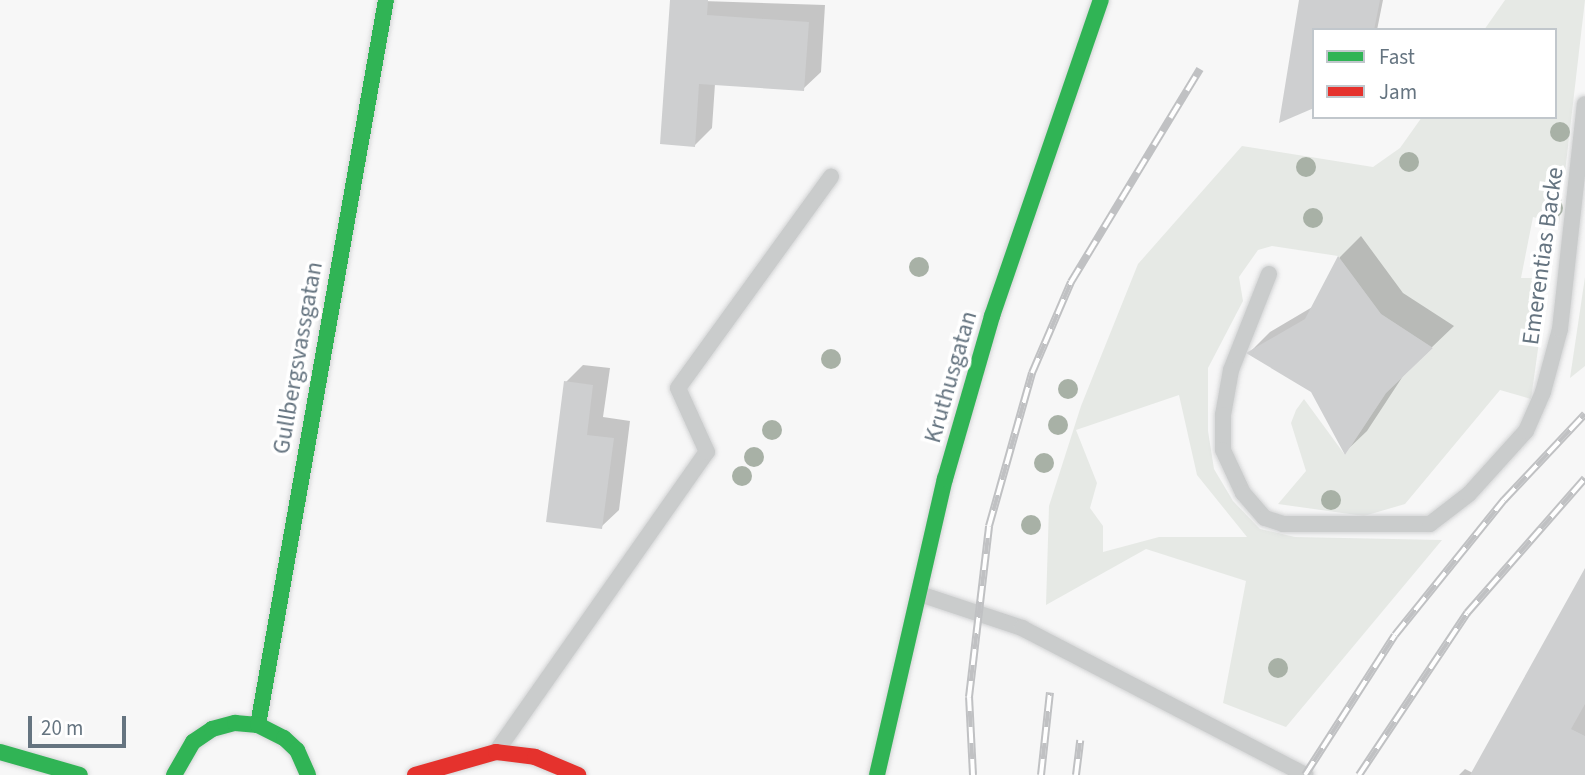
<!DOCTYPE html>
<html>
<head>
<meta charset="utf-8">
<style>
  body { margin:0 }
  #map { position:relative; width:1585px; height:775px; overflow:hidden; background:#f7f7f7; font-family:"Source Sans 3",sans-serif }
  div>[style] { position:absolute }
  .green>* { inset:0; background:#e6e9e5 }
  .shadow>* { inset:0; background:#0003 }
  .building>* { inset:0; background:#cecfd0 }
  .roads { filter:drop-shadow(0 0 2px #d3d4d5) drop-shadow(0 0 2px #d3d4d5) }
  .lane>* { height:16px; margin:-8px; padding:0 8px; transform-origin:8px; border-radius:8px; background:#cacccc }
  .fast>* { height:16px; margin:-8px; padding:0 8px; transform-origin:8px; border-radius:8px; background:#30b455 }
  .jam>* { height:16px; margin:-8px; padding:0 8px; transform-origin:8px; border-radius:8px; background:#e5322d }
  .rail>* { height:8px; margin-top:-4px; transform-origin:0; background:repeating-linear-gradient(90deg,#fff 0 16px,#c0c1c3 0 32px); box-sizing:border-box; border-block:2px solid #c0c1c3 }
  .trees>* { width:20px; height:20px; margin:-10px; border-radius:50%; background:#a8b1a6 }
  span { translate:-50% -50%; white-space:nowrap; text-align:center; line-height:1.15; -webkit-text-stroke:7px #fff; paint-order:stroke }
  .street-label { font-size:24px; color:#657480 }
  .legend { position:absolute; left:1312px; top:28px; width:245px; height:91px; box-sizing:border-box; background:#fff; border:2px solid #c1c7cc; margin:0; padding:9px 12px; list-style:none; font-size:21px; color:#657480 }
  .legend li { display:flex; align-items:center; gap:14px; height:35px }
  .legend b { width:35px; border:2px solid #c1c7cc }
  .scale { position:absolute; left:28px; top:716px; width:98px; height:32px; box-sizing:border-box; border:4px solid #657480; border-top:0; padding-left:9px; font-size:21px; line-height:24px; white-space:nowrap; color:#657480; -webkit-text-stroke:5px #fff; paint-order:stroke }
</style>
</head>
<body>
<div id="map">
  <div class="green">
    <div style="clip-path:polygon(evenodd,1505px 0,1585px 0,1559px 224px,1533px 217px,1521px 278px,1548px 278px,1531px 399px,1500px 390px,1405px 504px,1364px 516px,1278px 504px,1306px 471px,1291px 423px,1296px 410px,1304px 399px,1345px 455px,1386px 393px,1433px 348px,1381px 314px,1338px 256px,1272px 246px,1258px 250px,1239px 277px,1243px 301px,1208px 368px,1208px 431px,1214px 469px,1233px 501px,1260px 529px,1295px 537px,1442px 540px,1286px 727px,1223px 703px,1246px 581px,1146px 549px,1046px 605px,1049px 506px,1081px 406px,1138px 264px,1242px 146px,1373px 167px,1400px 148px,1422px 117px,1555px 117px,1555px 30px,1484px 30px,1505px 0,1179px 395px,1197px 475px,1247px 537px,1159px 537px,1103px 552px,1103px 526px,1090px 508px,1097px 483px,1076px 430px,1179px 395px)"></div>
    <div style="clip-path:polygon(1585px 277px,1585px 366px,1570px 378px)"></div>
  </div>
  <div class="shadow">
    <div style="clip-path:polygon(672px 0,825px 5px,821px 72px,803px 89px,715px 84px,712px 128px,695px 145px)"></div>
    <div style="clip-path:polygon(1301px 0,1383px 0,1377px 30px,1314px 30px)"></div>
    <div style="clip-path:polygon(1361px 236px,1403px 293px,1454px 326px,1405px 373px,1367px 431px,1345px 452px,1312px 391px,1249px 353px,1270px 332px,1314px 306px,1340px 257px)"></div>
    <div style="clip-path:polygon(583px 365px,610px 368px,603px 417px,630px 421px,619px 510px,601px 527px,566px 382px)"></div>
    <div style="clip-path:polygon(1585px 571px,1585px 775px,1459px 775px,1465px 769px,1473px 773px)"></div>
  </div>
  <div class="building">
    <div style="clip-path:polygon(670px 0,708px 0,707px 15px,809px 22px,804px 91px,699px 84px,695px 147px,660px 144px)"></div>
    <div style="clip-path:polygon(1299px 0,1380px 0,1374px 30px,1314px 30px,1314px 108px,1279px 123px)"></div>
    <div style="clip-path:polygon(1338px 256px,1381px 314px,1433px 348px,1386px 393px,1345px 455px,1311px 392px,1246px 353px,1305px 319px)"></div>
    <div style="clip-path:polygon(564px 381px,593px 385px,587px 435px,614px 438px,602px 529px,546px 522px)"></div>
    <div style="clip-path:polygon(1585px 568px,1585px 704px,1571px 729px,1585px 736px,1585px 775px,1470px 775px)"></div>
  </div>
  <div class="roads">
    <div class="lane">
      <div style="left:1269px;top:274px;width:103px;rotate:111.6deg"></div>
      <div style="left:1231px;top:370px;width:46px;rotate:100.1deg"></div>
      <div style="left:1223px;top:415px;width:35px;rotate:90deg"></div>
      <div style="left:1223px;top:450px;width:47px;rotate:65.1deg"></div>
      <div style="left:1243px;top:493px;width:33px;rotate:49deg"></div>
      <div style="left:1265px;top:518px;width:19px;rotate:18deg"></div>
      <div style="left:1283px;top:524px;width:147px"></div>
      <div style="left:1430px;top:524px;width:49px;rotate:-37.6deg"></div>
      <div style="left:1469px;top:494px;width:85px;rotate:-47.9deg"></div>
      <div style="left:1526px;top:431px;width:43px;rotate:-66.4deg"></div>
      <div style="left:1543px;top:392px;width:65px;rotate:-74.9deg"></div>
      <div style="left:1560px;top:329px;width:226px;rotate:-83.7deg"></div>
      <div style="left:920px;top:594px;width:108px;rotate:18.4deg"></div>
      <div style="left:1022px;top:628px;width:319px;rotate:27.4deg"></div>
      <div style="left:498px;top:749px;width:363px;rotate:-54.9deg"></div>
      <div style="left:707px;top:452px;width:70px;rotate:-114.4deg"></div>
      <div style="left:678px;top:388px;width:261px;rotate:-54.1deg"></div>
    </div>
    <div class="fast">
      <div style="left:258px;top:725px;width:736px;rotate:-79.99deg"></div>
      <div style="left:0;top:752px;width:83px;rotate:16deg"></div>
      <div style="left:174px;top:775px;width:38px;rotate:-60deg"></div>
      <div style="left:193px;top:742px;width:23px;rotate:-34deg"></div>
      <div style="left:212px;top:729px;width:24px;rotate:-15deg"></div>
      <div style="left:235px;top:723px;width:23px;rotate:5deg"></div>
      <div style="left:258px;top:725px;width:29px;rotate:27deg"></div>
      <div style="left:284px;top:738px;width:18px;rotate:43deg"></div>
      <div style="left:297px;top:750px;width:27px;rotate:66deg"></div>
      <div style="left:877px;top:775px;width:304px;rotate:-77.1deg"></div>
      <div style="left:945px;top:479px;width:170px;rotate:-73.9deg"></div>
      <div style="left:992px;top:316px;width:334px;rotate:-71deg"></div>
    </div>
    <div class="jam">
      <div style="left:415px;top:775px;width:84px;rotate:-15.9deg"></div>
      <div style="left:496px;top:752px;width:39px;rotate:7deg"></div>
      <div style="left:535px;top:757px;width:47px;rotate:22.7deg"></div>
    </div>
  </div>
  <div class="rail">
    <div style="left:973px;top:775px;width:78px;rotate:-92.9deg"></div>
    <div style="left:969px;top:697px;width:172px;rotate:-83.3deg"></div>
    <div style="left:989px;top:526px;width:159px;rotate:-74.3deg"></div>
    <div style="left:1032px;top:373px;width:99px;rotate:-66.8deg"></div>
    <div style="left:1071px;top:282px;width:249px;rotate:-58.8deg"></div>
    <div style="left:1041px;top:775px;width:83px;rotate:-83.8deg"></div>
    <div style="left:1076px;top:775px;width:35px;rotate:-83deg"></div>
    <div style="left:1305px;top:775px;width:166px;rotate:-57.3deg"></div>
    <div style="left:1395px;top:635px;width:174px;rotate:-51.1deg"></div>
    <div style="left:1504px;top:500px;width:118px;rotate:-46.7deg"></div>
    <div style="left:1359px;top:775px;width:195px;rotate:-56.3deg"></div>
    <div style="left:1467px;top:613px;width:179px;rotate:-48.8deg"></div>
  </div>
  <div class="trees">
    <div style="left:1560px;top:132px"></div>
    <div style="left:1409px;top:162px"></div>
    <div style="left:1306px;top:167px"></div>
    <div style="left:1553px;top:208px"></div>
    <div style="left:1313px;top:218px"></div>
    <div style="left:919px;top:267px"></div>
    <div style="left:831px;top:359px"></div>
    <div style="left:1068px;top:389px"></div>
    <div style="left:1058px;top:425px"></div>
    <div style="left:772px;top:430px"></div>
    <div style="left:754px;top:457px"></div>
    <div style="left:1044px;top:463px"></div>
    <div style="left:742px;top:476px"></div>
    <div style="left:1331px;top:500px"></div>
    <div style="left:1031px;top:525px"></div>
    <div style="left:1278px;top:668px"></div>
  </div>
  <div class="street-label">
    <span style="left:1543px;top:256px;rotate:-82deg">Emerentias Backe</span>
    <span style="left:298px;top:358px;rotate:-80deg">Gullbergsvassgatan</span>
    <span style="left:951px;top:377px;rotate:-74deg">Kruthusgatan</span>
  </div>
  <ul class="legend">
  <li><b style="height:9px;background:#30b455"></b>Fast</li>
  <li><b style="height:9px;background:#e5322d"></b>Jam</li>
  </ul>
  <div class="scale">20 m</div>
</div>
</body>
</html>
